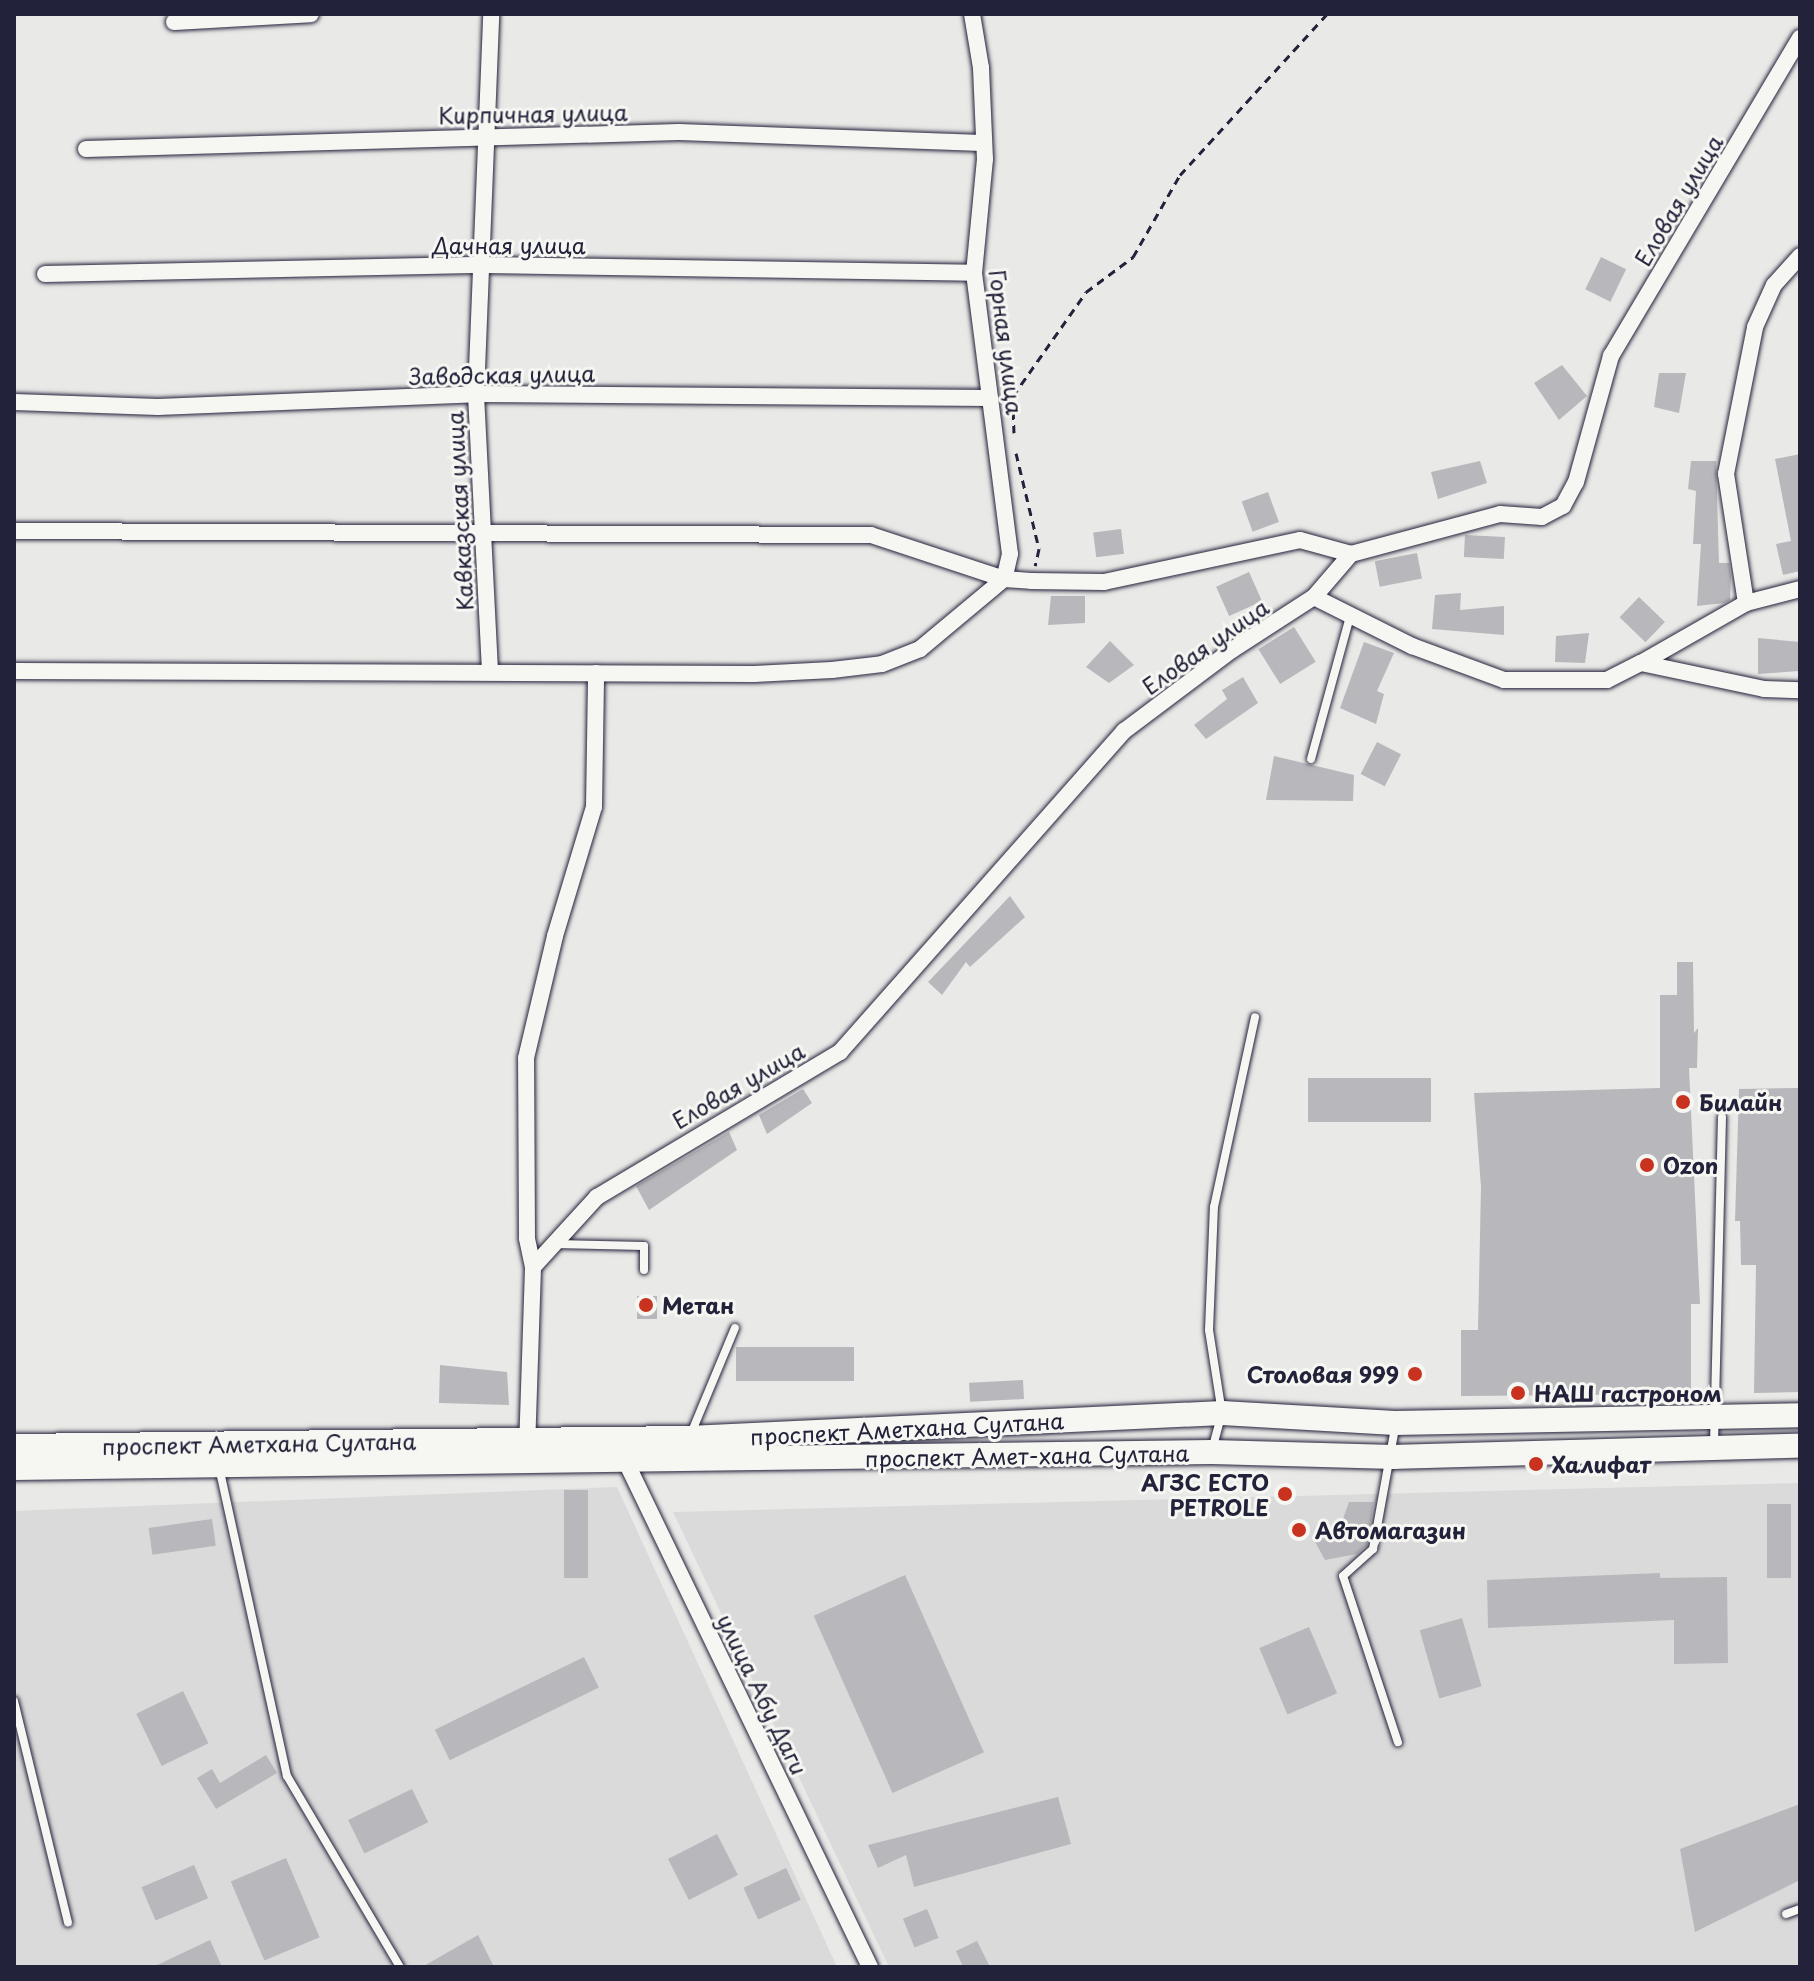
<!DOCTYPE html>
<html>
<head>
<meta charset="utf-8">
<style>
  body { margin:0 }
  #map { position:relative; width:1814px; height:1981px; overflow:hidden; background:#e9e9e7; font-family:"Playpen Sans",sans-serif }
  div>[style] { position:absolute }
  .built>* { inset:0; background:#dadada }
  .building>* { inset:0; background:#b8b8bc; transform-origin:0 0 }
  .path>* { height:3px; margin-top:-1.5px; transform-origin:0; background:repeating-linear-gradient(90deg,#22223b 0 8px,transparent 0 14px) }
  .roads { filter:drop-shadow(0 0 2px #22223b) drop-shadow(0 0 2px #22223b) }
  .lane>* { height:8px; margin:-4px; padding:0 4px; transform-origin:4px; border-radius:4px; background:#f6f6f2 }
  .street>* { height:16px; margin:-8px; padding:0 8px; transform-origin:8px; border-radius:8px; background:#f6f6f2 }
  .primary>* { height:24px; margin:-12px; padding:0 12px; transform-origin:12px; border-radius:12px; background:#f6f6f2 }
  .dots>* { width:22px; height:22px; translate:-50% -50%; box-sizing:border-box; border:4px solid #f6f6f2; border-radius:50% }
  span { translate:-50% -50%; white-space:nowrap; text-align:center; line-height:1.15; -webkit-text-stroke:6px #f6f6f2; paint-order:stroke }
  .street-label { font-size:22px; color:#22223b }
  .poi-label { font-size:22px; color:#22223b; font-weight:700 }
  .left { translate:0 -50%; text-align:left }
  .right { translate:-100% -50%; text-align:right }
  .frame { position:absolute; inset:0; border:16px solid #22223b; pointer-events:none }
</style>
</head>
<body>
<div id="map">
  <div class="built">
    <div style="clip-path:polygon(1800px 1483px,1800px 1967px,889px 1967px,673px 1512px)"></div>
    <div style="clip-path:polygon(617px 1487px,837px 1967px,14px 1967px,14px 1511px)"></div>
  </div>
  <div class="building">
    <div style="left:1601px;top:257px;width:28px;height:36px;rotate:26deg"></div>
    <div style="clip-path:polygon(1562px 365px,1587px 396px,1559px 420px,1534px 383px)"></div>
    <div style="clip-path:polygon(1659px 373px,1686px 373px,1679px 413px,1654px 407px)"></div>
    <div style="clip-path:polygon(1800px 454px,1800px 571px,1783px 575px,1776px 544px,1791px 541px,1775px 459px)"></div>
    <div style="clip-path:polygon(1480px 461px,1487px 483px,1438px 499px,1431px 472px)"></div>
    <div style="clip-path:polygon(1691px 461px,1716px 461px,1719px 563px,1729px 563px,1731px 576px,1730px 600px,1724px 603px,1697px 606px,1701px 544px,1693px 544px,1696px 491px,1688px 489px)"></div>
    <div style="left:1268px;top:492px;width:32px;height:28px;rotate:70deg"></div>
    <div style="left:1121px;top:529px;width:25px;height:28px;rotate:83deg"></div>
    <div style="left:1465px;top:535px;width:40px;height:22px;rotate:3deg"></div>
    <div style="left:1417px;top:553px;width:26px;height:43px;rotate:79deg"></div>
    <div style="left:1249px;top:572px;width:32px;height:36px;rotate:66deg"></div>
    <div style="clip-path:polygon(1461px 593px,1460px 610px,1504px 606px,1504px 635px,1432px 629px,1435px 595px)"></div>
    <div style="clip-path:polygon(1051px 596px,1085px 596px,1085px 623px,1048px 625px)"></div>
    <div style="left:1639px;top:597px;width:36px;height:28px;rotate:44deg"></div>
    <div style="left:1294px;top:627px;width:41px;height:42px;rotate:58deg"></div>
    <div style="clip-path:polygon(1589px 633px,1585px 663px,1555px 662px,1556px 636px)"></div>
    <div style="clip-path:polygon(1758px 638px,1800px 642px,1800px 671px,1758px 674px)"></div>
    <div style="clip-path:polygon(1110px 641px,1134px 665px,1109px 683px,1086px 667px)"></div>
    <div style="clip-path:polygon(1364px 642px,1394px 653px,1377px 691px,1384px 694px,1376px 724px,1340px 708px)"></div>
    <div style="clip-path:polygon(1243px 677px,1258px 703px,1206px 739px,1194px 725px,1227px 699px,1222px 690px)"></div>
    <div style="left:1377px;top:742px;width:27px;height:36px;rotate:27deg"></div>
    <div style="clip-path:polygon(1274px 756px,1354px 775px,1353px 801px,1266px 800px)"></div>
    <div style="clip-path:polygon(1010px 896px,1025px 917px,970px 967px,966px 962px,942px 995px,928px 982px)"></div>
    <div style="clip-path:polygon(1677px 962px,1693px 962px,1694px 1033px,1698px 1028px,1697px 1068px,1689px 1068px,1700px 1304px,1691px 1304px,1691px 1394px,1461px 1396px,1461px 1330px,1478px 1330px,1481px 1187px,1474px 1093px,1660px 1088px,1660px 995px,1677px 995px)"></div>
    <div style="left:1431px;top:1078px;width:44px;height:123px;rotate:90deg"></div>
    <div style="clip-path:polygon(1800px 1088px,1800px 1392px,1754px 1393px,1756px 1265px,1741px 1265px,1740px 1221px,1735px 1221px,1739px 1089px)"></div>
    <div style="clip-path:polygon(803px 1089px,812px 1103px,767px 1134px,759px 1115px)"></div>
    <div style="clip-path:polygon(729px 1132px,737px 1150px,649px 1210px,636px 1186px)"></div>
    <div style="left:637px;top:1296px;width:20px;height:23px"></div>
    <div style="left:854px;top:1347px;width:34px;height:118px;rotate:90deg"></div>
    <div style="clip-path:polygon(440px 1365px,507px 1372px,509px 1405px,439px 1403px)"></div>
    <div style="left:1023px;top:1380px;width:19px;height:54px;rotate:87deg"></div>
    <div style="left:564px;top:1490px;width:24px;height:88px"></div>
    <div style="clip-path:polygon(1349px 1502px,1374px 1502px,1367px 1545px,1357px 1554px,1325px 1560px,1313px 1538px,1339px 1530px)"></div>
    <div style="left:1767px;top:1504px;width:24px;height:74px"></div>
    <div style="left:212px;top:1519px;width:27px;height:64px;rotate:82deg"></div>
    <div style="clip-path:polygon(1660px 1573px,1660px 1578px,1727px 1577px,1728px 1663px,1674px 1664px,1674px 1620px,1488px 1628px,1487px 1580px)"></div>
    <div style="left:905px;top:1575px;width:194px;height:100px;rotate:66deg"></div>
    <div style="left:1462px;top:1618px;width:71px;height:44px;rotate:74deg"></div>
    <div style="left:1309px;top:1627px;width:72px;height:54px;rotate:67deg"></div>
    <div style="left:584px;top:1657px;width:34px;height:166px;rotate:64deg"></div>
    <div style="left:183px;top:1691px;width:58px;height:52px;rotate:64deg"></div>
    <div style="clip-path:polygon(266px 1755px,277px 1773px,216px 1809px,197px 1778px,212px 1769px,220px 1783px)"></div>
    <div style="left:412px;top:1789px;width:37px;height:71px;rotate:64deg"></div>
    <div style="clip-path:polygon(1058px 1797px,1071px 1844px,914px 1887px,906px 1855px,878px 1868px,868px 1845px)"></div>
    <div style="clip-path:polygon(1800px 1804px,1800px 1880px,1695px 1932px,1680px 1849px)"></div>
    <div style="left:717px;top:1834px;width:46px;height:55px;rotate:63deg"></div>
    <div style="left:286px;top:1858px;width:86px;height:60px;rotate:67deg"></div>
    <div style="left:194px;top:1865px;width:36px;height:57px;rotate:67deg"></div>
    <div style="left:786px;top:1868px;width:35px;height:47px;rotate:65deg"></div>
    <div style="left:927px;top:1909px;width:31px;height:26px;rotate:68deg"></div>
    <div style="clip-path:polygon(478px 1935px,494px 1967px,422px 1967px)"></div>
    <div style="clip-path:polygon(210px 1940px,222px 1967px,153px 1967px)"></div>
    <div style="clip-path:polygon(977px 1941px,990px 1967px,963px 1967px,956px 1951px)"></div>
  </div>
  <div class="path">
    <div style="left:1014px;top:433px;width:37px;rotate:-92deg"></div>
    <div style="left:1013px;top:396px;width:127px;rotate:-54.9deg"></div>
    <div style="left:1086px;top:292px;width:59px;rotate:-36.7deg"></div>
    <div style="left:1133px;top:257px;width:95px;rotate:-60.2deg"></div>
    <div style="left:1180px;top:175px;width:218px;rotate:-47.6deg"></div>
    <div style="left:1016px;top:453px;width:99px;rotate:76.5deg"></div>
    <div style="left:1039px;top:549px;width:17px;rotate:103deg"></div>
  </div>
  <div class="roads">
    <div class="lane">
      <div style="left:1311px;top:759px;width:148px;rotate:-74.7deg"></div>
      <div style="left:555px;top:1244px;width:89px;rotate:1.3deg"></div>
      <div style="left:644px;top:1246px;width:24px;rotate:90deg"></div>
      <div style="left:1395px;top:1428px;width:123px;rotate:100.3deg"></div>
      <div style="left:1373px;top:1549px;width:40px;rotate:138deg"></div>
      <div style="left:1343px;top:1576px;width:175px;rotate:71.7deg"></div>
      <div style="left:690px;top:1436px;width:117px;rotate:-67.4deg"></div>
      <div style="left:1714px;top:1444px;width:327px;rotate:-88.6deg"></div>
      <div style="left:1212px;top:1450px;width:38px;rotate:-75deg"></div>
      <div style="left:1222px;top:1413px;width:84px;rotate:-98.9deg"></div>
      <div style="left:1209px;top:1330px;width:123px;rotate:-87.7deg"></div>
      <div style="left:1214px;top:1207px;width:194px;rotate:-77.8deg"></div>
      <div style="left:219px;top:1467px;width:316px;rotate:77.6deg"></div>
      <div style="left:287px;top:1776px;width:222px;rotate:59.4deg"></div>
      <div style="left:14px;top:1701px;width:228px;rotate:76.3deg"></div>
      <div style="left:1786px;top:1914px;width:15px;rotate:-20deg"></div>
    </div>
    <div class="street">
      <div style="left:972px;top:14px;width:55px;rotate:80.5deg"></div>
      <div style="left:981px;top:68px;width:91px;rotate:87.5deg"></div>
      <div style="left:985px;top:159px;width:115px;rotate:95.5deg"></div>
      <div style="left:974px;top:273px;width:283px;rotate:82.7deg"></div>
      <div style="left:1010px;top:554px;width:26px;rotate:103deg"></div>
      <div style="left:174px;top:22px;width:137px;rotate:-3.3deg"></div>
      <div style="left:86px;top:149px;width:593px;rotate:-1.64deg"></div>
      <div style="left:679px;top:132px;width:303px;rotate:2.1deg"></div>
      <div style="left:45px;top:274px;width:440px;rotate:-1.2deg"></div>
      <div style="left:485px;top:265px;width:489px;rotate:0.9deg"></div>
      <div style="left:14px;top:402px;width:144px;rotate:2deg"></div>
      <div style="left:158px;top:407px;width:318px;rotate:-2.3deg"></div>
      <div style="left:476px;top:394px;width:514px;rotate:0.45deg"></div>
      <div style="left:14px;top:531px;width:857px;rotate:0.27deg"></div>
      <div style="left:871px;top:535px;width:140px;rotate:18.3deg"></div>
      <div style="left:1004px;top:579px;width:27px;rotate:4deg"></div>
      <div style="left:1031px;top:581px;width:73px;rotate:0.8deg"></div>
      <div style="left:1104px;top:582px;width:200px;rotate:-12.1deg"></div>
      <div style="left:1300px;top:540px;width:53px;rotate:15.4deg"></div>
      <div style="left:1314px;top:597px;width:110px;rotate:26.6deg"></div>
      <div style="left:1412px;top:646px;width:98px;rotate:20.3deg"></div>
      <div style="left:1504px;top:680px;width:103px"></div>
      <div style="left:1607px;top:680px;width:38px;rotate:-27deg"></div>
      <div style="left:1641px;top:663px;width:126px;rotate:11.9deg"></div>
      <div style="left:1764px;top:689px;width:36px;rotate:2deg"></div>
      <div style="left:1746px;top:603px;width:131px;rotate:-98.8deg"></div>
      <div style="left:1726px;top:474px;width:150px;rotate:-78.8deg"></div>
      <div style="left:1755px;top:327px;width:46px;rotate:-65.7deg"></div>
      <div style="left:1774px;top:285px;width:39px;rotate:-48deg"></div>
      <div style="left:1641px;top:663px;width:121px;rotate:-29.7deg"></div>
      <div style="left:1746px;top:603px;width:56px;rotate:-14.5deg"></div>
      <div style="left:14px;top:671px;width:740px;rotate:0.23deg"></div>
      <div style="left:754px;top:674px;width:78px;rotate:-2.9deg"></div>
      <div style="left:832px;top:670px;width:50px;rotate:-6.8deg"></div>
      <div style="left:882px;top:664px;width:41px;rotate:-21.5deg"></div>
      <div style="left:920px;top:649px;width:109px;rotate:-39.8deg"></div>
      <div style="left:490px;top:671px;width:277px;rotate:-92.9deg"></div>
      <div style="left:476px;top:394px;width:380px;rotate:-87.7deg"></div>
      <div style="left:533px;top:1267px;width:95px;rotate:-47.6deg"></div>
      <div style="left:597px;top:1197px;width:283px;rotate:-30.8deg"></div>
      <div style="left:840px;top:1052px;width:429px;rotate:-48.5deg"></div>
      <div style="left:1124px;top:731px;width:135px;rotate:-36.9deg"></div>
      <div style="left:1232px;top:650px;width:98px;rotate:-32.9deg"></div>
      <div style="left:1314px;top:597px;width:57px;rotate:-49.3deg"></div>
      <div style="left:1351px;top:554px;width:154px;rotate:-15deg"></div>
      <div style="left:1500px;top:514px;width:42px;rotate:4.1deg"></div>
      <div style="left:1542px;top:517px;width:24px;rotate:-28deg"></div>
      <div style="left:1563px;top:506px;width:27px;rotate:-62deg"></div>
      <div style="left:1576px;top:482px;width:131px;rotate:-74.5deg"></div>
      <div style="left:1611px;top:356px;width:370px;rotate:-59.3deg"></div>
      <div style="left:527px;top:1449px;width:182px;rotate:-88.1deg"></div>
      <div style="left:533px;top:1267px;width:30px;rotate:-102deg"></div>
      <div style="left:527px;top:1238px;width:180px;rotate:-90.3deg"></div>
      <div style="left:526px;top:1058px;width:125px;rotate:-76.6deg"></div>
      <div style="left:555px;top:936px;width:135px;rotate:-73.2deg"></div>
      <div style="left:594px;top:807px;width:134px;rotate:-89.1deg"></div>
      <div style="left:629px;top:1452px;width:10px;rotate:107deg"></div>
      <div style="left:626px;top:1462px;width:561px;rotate:64.21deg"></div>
    </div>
    <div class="primary">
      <div style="left:14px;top:1446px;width:675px;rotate:-0.68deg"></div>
      <div style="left:689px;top:1438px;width:534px;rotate:-2.69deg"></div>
      <div style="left:1222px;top:1413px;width:173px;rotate:3.3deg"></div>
      <div style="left:1395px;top:1423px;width:405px;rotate:-1.1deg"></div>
      <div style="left:14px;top:1468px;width:1198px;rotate:-0.77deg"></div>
      <div style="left:1212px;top:1452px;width:182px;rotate:1.6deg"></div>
      <div style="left:1394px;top:1457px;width:406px;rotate:-1.6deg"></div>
    </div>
  </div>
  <div class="dots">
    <div style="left:1683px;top:1102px;background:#c8321e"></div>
    <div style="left:1647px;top:1165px;background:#c8321e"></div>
    <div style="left:646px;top:1305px;background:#c8321e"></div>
    <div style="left:1415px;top:1374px;background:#c8321e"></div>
    <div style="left:1518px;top:1393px;background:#c8321e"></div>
    <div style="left:1536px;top:1464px;background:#c8321e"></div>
    <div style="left:1285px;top:1494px;background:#c8321e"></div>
    <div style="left:1299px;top:1530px;background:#c8321e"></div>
  </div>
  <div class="street-label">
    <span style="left:533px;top:113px;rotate:-1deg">Кирпичная улица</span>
    <span style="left:1678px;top:200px;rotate:-59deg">Еловая улица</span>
    <span style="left:509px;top:245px">Дачная улица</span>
    <span style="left:1007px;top:342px;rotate:83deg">Горная улица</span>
    <span style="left:502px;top:374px;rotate:-1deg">Заводская улица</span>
    <span style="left:459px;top:511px;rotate:-93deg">Кавказская улица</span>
    <span style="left:1205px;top:646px;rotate:-35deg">Еловая улица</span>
    <span style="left:738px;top:1085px;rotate:-30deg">Еловая улица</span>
    <span style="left:907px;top:1428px;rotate:-3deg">проспект Аметхана Султана</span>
    <span style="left:259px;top:1443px;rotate:-1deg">проспект Аметхана Султана</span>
    <span style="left:1027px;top:1455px;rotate:-1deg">проспект Амет-хана Султана</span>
    <span style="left:763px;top:1694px;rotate:64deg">улица Абу Даги</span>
  </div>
  <div class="poi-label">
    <span class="left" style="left:1699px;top:1102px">Билайн</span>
    <span class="left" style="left:1663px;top:1165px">Ozon</span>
    <span class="left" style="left:662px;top:1305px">Метан</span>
    <span class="right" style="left:1399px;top:1374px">Столовая 999</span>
    <span class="left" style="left:1534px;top:1393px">НАШ гастроном</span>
    <span class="left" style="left:1552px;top:1464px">Халифат</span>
    <span class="right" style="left:1269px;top:1494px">АГЗС ECTO<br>PETROLE</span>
    <span class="left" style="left:1315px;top:1530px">Автомагазин</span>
  </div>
  <div class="frame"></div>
</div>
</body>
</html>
